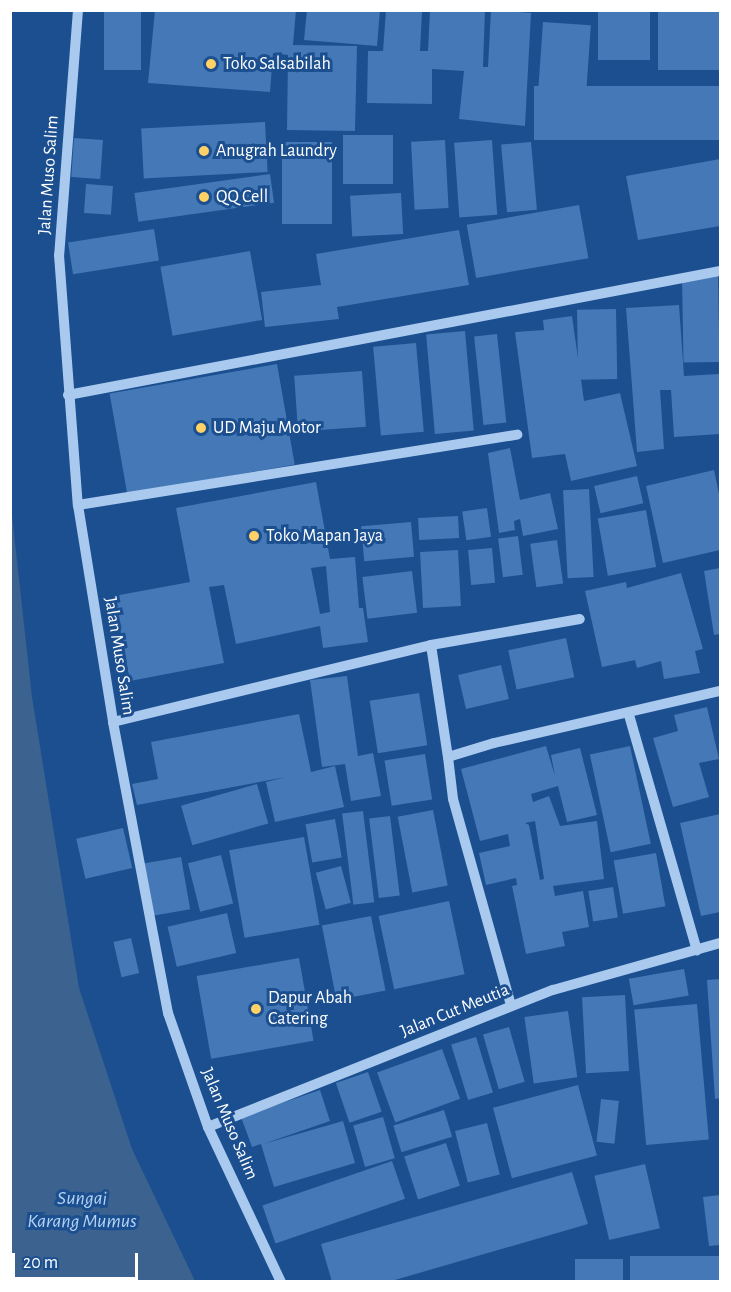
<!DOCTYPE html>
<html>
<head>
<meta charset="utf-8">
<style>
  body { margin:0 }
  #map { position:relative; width:731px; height:1292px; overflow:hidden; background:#1b4f8f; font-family:"Alegreya Sans",sans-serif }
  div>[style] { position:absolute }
  .water>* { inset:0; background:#3c6290 }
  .building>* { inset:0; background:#4478b7; transform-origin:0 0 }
  .minor>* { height:10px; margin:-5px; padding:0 5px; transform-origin:5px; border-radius:5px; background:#a9c9ee }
  .dots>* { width:16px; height:16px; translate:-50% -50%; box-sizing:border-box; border:3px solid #1b4f8f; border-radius:50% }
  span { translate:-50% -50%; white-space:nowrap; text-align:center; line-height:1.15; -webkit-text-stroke:6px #1b4f8f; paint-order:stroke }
  .poi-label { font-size:18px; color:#fff }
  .left { translate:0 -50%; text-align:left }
  .street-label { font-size:18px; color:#fff }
  .water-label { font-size:20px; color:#b5d3f5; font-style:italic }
  .frame { position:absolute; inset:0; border:12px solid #fff; pointer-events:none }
  .scale { position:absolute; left:12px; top:1253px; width:126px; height:27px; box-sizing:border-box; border:3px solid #fff; border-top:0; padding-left:8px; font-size:18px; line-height:21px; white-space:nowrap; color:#fff; -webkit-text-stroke:4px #1b4f8f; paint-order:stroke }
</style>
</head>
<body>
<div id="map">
  <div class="water">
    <div style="clip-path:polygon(11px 506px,32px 697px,79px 988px,132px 1149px,195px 1281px,11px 1281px)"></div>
  </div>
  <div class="building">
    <div style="left:104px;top:10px;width:37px;height:60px"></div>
    <div style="clip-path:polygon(155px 10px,296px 10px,293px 45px,357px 46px,355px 131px,287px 130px,288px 55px,273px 53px,270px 92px,148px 83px)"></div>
    <div style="clip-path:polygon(307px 10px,380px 10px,377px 46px,304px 40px)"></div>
    <div style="clip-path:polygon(386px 10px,422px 12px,420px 51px,428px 51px,430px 10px,485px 10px,483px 67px,488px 67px,491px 10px,531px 13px,525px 126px,459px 119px,464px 71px,432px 69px,432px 104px,367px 103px,368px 51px,383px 51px)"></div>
    <div style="left:598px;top:10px;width:52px;height:50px"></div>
    <div style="left:658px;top:10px;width:62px;height:60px"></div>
    <div style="left:543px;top:22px;width:48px;height:67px;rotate:4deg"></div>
    <div style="left:720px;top:86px;width:54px;height:186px;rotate:90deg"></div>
    <div style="left:265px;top:122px;width:50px;height:124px;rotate:87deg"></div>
    <div style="left:343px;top:135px;width:50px;height:49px"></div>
    <div style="left:74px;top:138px;width:29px;height:39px;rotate:4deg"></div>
    <div style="left:445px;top:140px;width:68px;height:34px;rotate:87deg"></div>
    <div style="left:492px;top:140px;width:75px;height:38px;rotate:86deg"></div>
    <div style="left:282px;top:142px;width:50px;height:82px"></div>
    <div style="left:531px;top:142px;width:68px;height:30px;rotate:85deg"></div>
    <div style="clip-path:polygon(720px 159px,720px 226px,638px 240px,626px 176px)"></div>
    <div style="left:270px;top:174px;width:29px;height:137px;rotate:82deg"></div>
    <div style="left:86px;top:184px;width:27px;height:29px;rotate:4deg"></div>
    <div style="left:401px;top:193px;width:41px;height:51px;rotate:87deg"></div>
    <div style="left:579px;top:205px;width:54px;height:114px;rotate:80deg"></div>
    <div style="left:154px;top:229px;width:32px;height:87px;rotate:81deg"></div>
    <div style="clip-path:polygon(459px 230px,469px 285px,337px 307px,339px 319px,265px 327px,261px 292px,321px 285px,316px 254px)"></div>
    <div style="left:250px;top:251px;width:70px;height:91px;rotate:80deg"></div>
    <div style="left:718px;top:276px;width:86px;height:36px;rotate:89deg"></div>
    <div style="clip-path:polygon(679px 305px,684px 376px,719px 374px,720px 434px,674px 437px,671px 390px,660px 390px,664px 449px,637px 452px,626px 308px)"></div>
    <div style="left:616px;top:309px;width:70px;height:39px;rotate:89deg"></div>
    <div style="clip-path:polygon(572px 316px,584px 401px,620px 393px,637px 466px,571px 481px,565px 454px,532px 458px,515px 332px,544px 330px,543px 320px)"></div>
    <div style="left:465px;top:331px;width:100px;height:39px;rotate:85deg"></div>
    <div style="left:497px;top:334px;width:89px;height:23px;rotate:84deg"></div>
    <div style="left:416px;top:343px;width:89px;height:43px;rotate:85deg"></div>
    <div style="left:277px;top:364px;width:102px;height:170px;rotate:80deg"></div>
    <div style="left:362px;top:371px;width:56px;height:68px;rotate:86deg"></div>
    <div style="clip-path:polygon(510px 448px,520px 500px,550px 493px,558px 529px,523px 536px,520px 519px,514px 521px,515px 530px,499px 533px,488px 453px)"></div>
    <div style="clip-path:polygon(714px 470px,720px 499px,720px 550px,663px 563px,646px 486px)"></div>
    <div style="left:637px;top:476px;width:28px;height:44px;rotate:77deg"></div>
    <div style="clip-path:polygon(evenodd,316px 482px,330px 559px,355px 557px,359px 608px,363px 608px,368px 642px,323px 648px,320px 626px,236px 644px,224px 585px,209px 587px,224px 663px,130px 681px,114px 596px,190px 582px,176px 508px,316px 482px,326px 566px,330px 612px,320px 614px,311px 568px,326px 566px)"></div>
    <div style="left:589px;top:489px;width:88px;height:26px;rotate:87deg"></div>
    <div style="left:487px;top:508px;width:29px;height:25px;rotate:82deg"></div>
    <div style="left:646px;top:510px;width:58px;height:49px;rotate:80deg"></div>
    <div style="left:458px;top:516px;width:22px;height:40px;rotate:87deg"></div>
    <div style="left:411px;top:522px;width:35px;height:50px;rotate:85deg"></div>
    <div style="left:518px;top:536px;width:39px;height:20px;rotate:83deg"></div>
    <div style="left:557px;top:540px;width:44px;height:27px;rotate:82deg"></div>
    <div style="left:492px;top:548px;width:35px;height:24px;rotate:85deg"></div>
    <div style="left:458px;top:550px;width:56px;height:38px;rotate:87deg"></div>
    <div style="clip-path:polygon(720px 568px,720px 634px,714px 635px,704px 571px)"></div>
    <div style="left:412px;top:571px;width:42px;height:50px;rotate:83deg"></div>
    <div style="clip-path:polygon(681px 573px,703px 649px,695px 651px,700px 673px,664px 679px,661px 661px,637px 668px,635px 660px,602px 667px,585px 591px,626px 582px,627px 588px)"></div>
    <div style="left:566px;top:638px;width:40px;height:59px;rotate:78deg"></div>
    <div style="left:501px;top:665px;width:35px;height:44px;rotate:77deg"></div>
    <div style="clip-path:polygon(347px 676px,358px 756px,373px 753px,381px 796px,351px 801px,345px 764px,322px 767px,310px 680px)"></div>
    <div style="left:419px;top:693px;width:53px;height:50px;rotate:81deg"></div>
    <div style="clip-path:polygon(707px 707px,719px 759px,699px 763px,709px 797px,673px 807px,653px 738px,678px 731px,674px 715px)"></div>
    <div style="clip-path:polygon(299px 714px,311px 772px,335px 766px,344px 807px,275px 822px,266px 782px,286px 777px,137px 805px,132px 784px,158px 779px,151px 742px)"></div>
    <div style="clip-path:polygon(evenodd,546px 746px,555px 776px,551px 755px,580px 748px,597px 815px,567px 822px,558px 786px,531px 794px,533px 802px,549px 796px,560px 826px,597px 821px,604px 879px,553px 886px,555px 896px,583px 891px,589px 927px,562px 932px,565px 946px,526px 954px,512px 886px,517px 885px,516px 878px,486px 885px,479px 853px,510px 846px,508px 834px,480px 841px,461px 769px,546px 746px,535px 821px,544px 879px,540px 880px,529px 825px,525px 823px,535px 821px)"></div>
    <div style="left:630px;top:746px;width:100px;height:41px;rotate:78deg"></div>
    <div style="left:425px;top:754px;width:46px;height:41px;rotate:81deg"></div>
    <div style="left:257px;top:784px;width:41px;height:79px;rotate:74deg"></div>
    <div style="left:433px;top:810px;width:77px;height:36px;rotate:79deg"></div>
    <div style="left:363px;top:811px;width:92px;height:21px;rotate:83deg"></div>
    <div style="clip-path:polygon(720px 814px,720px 912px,701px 916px,680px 823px)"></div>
    <div style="left:390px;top:816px;width:80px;height:21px;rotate:83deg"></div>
    <div style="left:335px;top:819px;width:39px;height:30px;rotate:80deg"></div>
    <div style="left:123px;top:828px;width:41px;height:48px;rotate:77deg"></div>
    <div style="left:304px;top:837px;width:89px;height:76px;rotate:80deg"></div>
    <div style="left:656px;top:853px;width:54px;height:43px;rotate:80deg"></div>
    <div style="left:221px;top:855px;width:50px;height:34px;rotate:76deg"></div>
    <div style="left:181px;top:857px;width:53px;height:41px;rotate:80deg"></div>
    <div style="left:341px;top:866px;width:38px;height:26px;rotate:75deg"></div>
    <div style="left:613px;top:887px;width:31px;height:25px;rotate:81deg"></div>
    <div style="left:449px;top:901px;width:75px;height:72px;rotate:78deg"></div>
    <div style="left:227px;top:913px;width:41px;height:61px;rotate:77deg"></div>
    <div style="left:371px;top:916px;width:76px;height:50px;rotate:79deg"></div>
    <div style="left:131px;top:938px;width:36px;height:18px;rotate:77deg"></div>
    <div style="left:299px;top:958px;width:84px;height:104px;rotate:80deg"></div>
    <div style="left:684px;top:969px;width:27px;height:56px;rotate:80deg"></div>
    <div style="clip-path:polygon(720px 979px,720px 1098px,715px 1099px,707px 980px)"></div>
    <div style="left:625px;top:995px;width:76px;height:43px;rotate:87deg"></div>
    <div style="left:697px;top:1004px;width:136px;height:63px;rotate:85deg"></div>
    <div style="left:568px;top:1011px;width:67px;height:44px;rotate:82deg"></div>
    <div style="left:509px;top:1027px;width:57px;height:27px;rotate:74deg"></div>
    <div style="left:476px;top:1037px;width:58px;height:26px;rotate:73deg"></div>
    <div style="left:442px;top:1049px;width:53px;height:69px;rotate:70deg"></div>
    <div style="left:368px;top:1072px;width:42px;height:34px;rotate:71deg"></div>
    <div style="left:578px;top:1085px;width:73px;height:88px;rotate:75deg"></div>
    <div style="clip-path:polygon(320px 1090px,330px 1121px,263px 1144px,343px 1121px,355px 1163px,274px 1187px,261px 1144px,252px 1147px,241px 1117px)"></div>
    <div style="left:601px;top:1099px;width:18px;height:43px;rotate:6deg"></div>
    <div style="left:444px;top:1110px;width:28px;height:53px;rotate:73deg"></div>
    <div style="left:383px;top:1117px;width:43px;height:31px;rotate:74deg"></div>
    <div style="left:487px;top:1123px;width:53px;height:33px;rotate:76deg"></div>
    <div style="left:446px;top:1143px;width:45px;height:44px;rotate:72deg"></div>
    <div style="left:392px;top:1161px;width:40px;height:137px;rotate:71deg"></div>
    <div style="left:645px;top:1164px;width:66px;height:52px;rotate:77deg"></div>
    <div style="clip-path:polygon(572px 1172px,588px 1224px,388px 1282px,332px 1282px,321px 1244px)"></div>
    <div style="clip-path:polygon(720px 1195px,720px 1245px,709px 1246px,703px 1197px)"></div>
    <div style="left:720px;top:1256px;width:26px;height:90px;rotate:90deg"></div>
    <div style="left:623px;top:1259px;width:23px;height:48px;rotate:90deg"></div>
  </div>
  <div class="minor">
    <div style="left:78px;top:10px;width:246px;rotate:94.4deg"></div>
    <div style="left:59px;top:255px;width:251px;rotate:85.7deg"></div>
    <div style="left:78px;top:505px;width:220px;rotate:80.8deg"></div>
    <div style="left:113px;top:722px;width:296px;rotate:79.3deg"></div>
    <div style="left:168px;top:1013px;width:121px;rotate:70.7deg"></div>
    <div style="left:208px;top:1127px;width:171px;rotate:64.8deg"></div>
    <div style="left:68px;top:395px;width:664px;rotate:-10.77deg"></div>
    <div style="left:78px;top:505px;width:445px;rotate:-9.1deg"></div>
    <div style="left:431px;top:645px;width:113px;rotate:81.4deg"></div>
    <div style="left:448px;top:757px;width:48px;rotate:-16.9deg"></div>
    <div style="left:494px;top:743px;width:232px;rotate:-13deg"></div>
    <div style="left:629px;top:715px;width:245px;rotate:73.9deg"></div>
    <div style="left:113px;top:722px;width:327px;rotate:-13.6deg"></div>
    <div style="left:431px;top:645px;width:151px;rotate:-9.9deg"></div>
    <div style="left:448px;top:757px;width:42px;rotate:83.2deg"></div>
    <div style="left:453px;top:799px;width:215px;rotate:74.3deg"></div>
    <div style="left:208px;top:1127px;width:371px;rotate:-21.7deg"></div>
    <div style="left:553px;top:990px;width:173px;rotate:-15.7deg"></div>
  </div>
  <div class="dots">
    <div style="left:211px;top:64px;background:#ffd166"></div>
    <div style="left:204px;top:151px;background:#ffd166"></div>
    <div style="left:204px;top:197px;background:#ffd166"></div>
    <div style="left:201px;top:428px;background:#ffd166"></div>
    <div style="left:254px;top:536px;background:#ffd166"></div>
    <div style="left:256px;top:1009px;background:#ffd166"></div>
  </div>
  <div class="poi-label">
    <span class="left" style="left:223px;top:64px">Toko Salsabilah</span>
    <span class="left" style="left:216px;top:151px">Anugrah Laundry</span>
    <span class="left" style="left:216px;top:197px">QQ Cell</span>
    <span class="left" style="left:213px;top:428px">UD Maju Motor</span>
    <span class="left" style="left:266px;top:536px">Toko Mapan Jaya</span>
    <span class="left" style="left:268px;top:1009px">Dapur Abah<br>Catering</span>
  </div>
  <div class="street-label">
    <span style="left:49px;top:175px;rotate:-86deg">Jalan Muso Salim</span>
    <span style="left:119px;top:656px;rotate:81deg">Jalan Muso Salim</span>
    <span style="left:455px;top:1011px;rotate:-22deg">Jalan Cut Meutia</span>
    <span style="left:229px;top:1124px;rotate:67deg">Jalan Muso Salim</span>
  </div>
  <div class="water-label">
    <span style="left:82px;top:1210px">Sungai<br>Karang Mumus</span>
  </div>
  <div class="frame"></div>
  <div class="scale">20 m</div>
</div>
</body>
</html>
